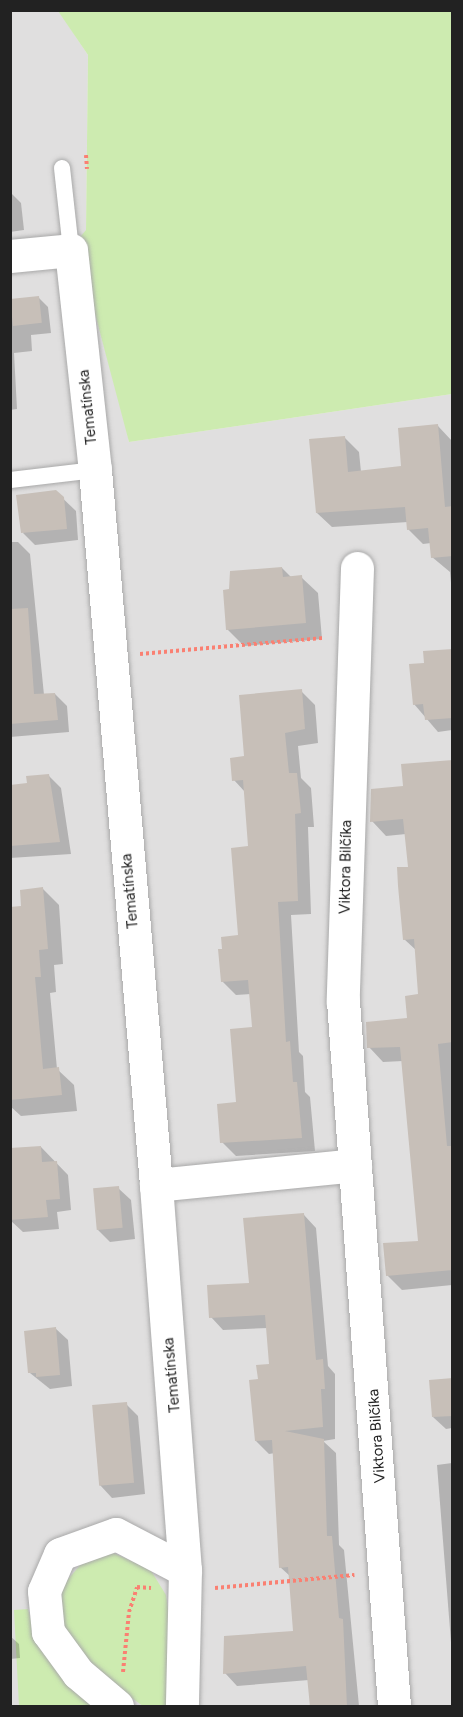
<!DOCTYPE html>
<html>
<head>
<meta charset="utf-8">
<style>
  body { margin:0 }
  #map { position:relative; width:463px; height:1717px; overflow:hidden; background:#f2efe9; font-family:Figtree,sans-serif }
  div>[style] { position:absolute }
  .residential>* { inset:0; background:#e0dfdf }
  .grass>* { inset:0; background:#cdebb0 }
  .shadow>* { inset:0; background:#0003 }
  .building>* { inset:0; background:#c7bfb8; transform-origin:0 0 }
  .path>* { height:4px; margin-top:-2px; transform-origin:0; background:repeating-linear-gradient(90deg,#fa8072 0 3px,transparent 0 6px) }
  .roads { filter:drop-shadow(0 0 2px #a9a9a9) drop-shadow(0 0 2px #a9a9a9) }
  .service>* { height:16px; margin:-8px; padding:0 8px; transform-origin:8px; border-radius:8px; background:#fff }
  .minor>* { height:33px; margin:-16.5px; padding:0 16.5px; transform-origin:16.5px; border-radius:16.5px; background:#fff }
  span { translate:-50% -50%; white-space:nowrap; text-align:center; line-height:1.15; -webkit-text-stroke:4.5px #fff; paint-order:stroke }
  .street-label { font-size:15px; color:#222 }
  .frame { position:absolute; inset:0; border:12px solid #222; pointer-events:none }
</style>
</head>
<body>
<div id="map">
  <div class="residential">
    <div style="clip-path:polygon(58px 10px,88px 55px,86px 230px,129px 442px,452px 394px,452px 1706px,11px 1706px,10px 11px)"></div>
  </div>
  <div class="grass">
    <div style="clip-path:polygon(58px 11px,452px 11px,452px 394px,129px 442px,76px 242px,86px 230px,88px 55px)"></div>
    <div style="clip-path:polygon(113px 1553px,150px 1569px,166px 1595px,173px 1642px,167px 1706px,143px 1706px,106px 1680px,64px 1633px,61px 1587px,83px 1562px)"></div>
    <div style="clip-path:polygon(28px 1609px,35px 1635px,99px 1706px,19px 1706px,14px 1610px)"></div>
  </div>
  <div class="shadow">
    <div style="clip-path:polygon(10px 192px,21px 203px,24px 230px,10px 232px)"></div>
    <div style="clip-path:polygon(38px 297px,48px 307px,51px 333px,31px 335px,32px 351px,14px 353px,17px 409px,10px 410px,10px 300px)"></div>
    <div style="clip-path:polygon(438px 426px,452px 441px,452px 594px,450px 572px,432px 557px,431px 543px,423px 544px,408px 529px,408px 522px,332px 527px,317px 513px,344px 437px,359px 452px,361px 472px,403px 467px)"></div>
    <div style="clip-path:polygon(55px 491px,76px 511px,78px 540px,35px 545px,23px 533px)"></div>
    <div style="clip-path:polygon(10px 542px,18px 542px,30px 554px,44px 695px,55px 694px,67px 706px,69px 732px,10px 737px)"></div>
    <div style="clip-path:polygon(282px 568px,292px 578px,301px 577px,318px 593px,322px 639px,244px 646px,227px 629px)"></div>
    <div style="clip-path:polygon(452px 650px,452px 730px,438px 732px,414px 704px)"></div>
    <div style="clip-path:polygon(301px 691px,315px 705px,318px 743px,298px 746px,301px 778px,311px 788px,314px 827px,308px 827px,311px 914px,291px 915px,299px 1052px,303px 1056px,305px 1092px,310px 1097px,315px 1151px,236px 1156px,222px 1142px,238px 1103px,254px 1028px,251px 994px,236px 995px,222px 981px,223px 950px,240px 936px,250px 847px,245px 792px,234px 780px,245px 758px)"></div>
    <div style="clip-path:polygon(452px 762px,452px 1285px,402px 1290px,387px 1275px,420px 1242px,403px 1061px,383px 1062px,369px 1047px,409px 1020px,420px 996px,417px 951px,404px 939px,410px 868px,406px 834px,386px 836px,372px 821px,405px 788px)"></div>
    <div style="clip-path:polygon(48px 775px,61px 788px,71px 854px,10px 858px,10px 786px,29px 785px)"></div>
    <div style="clip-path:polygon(43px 889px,59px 905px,63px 964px,54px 965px,56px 992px,50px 993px,57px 1069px,74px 1085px,77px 1111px,21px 1116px,10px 1106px,10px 909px,22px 908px)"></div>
    <div style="clip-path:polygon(41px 1147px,68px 1175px,71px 1210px,57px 1212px,59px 1229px,23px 1232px,10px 1220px)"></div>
    <div style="clip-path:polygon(118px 1188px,131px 1200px,135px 1239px,110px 1242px,98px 1230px)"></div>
    <div style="clip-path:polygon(304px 1215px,316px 1228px,328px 1366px,335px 1374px,335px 1439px,323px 1441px,336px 1453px,339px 1545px,344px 1550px,359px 1706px,311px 1706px,309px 1680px,237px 1686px,225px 1673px,295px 1632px,290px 1576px,280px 1567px,275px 1453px,269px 1454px,256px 1441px,260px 1381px,270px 1365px,268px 1328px,223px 1330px,211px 1317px,250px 1285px)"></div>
    <div style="clip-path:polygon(55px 1328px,68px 1340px,72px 1386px,50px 1389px,30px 1373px)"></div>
    <div style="clip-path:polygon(452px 1380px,452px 1428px,446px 1429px,433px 1417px)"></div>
    <div style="clip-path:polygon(126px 1404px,138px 1416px,145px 1494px,112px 1498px,100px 1485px)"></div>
    <div style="clip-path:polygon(452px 1463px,452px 1655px,437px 1465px)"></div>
    <div style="clip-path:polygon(10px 1636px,19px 1644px,20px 1658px,10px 1659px)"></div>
  </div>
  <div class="building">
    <div style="left:39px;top:296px;width:27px;height:29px;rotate:84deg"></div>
    <div style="clip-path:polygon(438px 424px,445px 507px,453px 506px,453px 556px,431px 558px,428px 528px,407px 530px,405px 507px,316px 513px,309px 439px,345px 436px,348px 472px,401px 466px,398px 428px)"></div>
    <div style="clip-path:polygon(56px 490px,64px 497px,67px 529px,21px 533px,16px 495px)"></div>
    <div style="clip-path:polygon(282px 567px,283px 577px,302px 575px,306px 623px,226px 630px,223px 590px,229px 589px,230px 571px)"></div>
    <div style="clip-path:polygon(28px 608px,34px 694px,55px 693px,58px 720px,10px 724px,10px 609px)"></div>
    <div style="clip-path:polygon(453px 649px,453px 718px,425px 720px,423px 704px,413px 705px,409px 664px,424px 663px,423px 651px)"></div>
    <div style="clip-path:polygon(302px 689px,305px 729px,285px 733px,289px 773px,297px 773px,301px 813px,295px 814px,298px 901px,278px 902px,286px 1042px,290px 1041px,293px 1082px,297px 1082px,302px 1138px,220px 1143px,217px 1104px,236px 1102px,230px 1029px,252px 1027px,248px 980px,221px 982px,218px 949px,222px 949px,221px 937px,238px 935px,231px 848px,248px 846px,243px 780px,232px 781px,230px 758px,244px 756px,239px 695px)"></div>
    <div style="clip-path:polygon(453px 760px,453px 1042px,438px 1044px,447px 1146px,453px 1146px,453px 1270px,386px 1276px,383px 1243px,418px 1241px,400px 1047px,367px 1048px,366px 1022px,407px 1018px,405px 996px,418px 994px,414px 939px,403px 940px,398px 886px,397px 867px,408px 867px,403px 819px,370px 822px,371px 789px,403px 786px,401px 764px)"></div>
    <div style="clip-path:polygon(49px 774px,60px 842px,10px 846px,10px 785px,27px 783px,26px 776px)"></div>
    <div style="clip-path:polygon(43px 887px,48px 949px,39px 950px,41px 977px,35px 977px,43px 1069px,59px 1067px,62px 1095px,10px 1100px,10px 907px,21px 906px,20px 890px)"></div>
    <div style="clip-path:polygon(41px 1146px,42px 1162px,57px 1161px,60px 1199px,46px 1200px,48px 1217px,10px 1220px,10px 1148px)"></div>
    <div style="left:119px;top:1186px;width:42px;height:26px;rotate:85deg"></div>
    <div style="clip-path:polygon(304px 1213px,316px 1360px,323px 1359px,325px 1389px,321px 1389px,323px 1427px,285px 1431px,324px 1439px,327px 1536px,332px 1536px,339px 1618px,343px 1619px,347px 1707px,310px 1707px,306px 1666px,223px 1674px,224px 1636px,293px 1631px,288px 1567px,279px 1568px,272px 1440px,255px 1441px,249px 1380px,258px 1379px,256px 1365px,269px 1364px,265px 1315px,209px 1318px,207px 1285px,249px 1283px,243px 1218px)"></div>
    <div style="clip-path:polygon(56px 1327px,60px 1375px,36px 1377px,36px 1373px,28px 1373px,24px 1331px)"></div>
    <div style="clip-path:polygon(453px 1378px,453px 1416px,432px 1417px,429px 1380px)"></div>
    <div style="left:127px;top:1402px;width:81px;height:35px;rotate:85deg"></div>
  </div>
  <div class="path">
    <div style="left:86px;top:155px;width:14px;rotate:86deg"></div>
    <div style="left:140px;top:654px;width:185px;rotate:-5deg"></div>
    <div style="left:215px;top:1588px;width:140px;rotate:-5.3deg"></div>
    <div style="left:123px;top:1672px;width:60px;rotate:-84.3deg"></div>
    <div style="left:129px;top:1612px;width:26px;rotate:-72deg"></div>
    <div style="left:137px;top:1587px;width:14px;rotate:4deg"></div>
  </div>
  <div class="roads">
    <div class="service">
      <div style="left:62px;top:168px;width:82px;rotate:83.7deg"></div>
      <div style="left:10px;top:480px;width:86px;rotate:-6.7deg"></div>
    </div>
    <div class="minor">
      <div style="left:10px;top:256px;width:61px;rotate:-5.6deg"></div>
      <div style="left:71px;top:250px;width:221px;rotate:83.8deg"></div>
      <div style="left:95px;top:470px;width:718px;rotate:85.12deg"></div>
      <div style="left:156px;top:1185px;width:386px;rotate:85.7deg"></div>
      <div style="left:357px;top:568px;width:433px;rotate:91.9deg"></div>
      <div style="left:343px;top:1001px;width:707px;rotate:85.86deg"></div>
      <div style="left:156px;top:1185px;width:200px;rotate:-5.7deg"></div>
      <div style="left:117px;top:1706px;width:51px;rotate:-139.8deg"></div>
      <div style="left:78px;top:1673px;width:51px;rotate:-126.2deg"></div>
      <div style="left:48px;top:1632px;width:41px;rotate:-95.6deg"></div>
      <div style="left:44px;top:1591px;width:40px;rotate:-66.6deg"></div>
      <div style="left:60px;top:1554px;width:59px;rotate:-19.7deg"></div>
      <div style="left:116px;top:1534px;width:78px;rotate:27.6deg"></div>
      <div style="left:185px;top:1570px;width:136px;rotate:91.3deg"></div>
    </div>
  </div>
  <div class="street-label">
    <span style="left:88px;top:407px;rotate:-96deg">Tematínska</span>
    <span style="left:346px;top:867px;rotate:-89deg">Viktora Bilčíka</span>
    <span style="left:130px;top:891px;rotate:-95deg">Tematínska</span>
    <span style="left:172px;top:1375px;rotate:-95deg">Tematínska</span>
    <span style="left:377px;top:1436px;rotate:-94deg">Viktora Bilčíka</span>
  </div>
  <div class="frame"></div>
</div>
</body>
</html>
